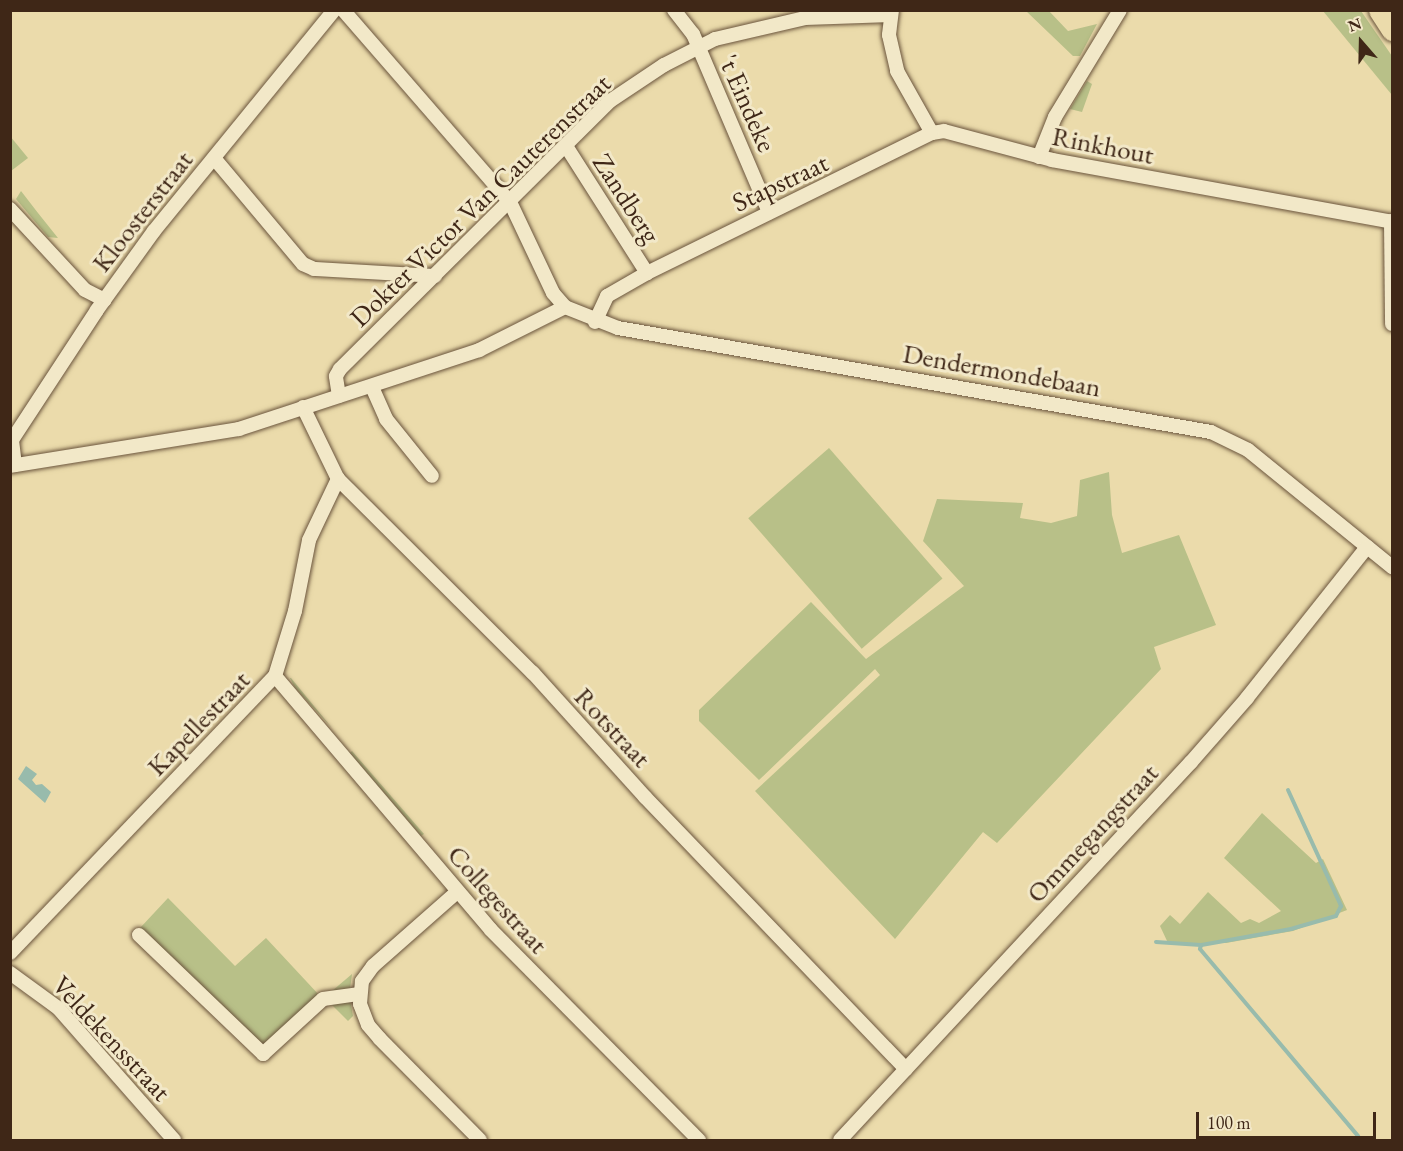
<!DOCTYPE html>
<html>
<head>
<meta charset="utf-8">
<style>
  body { margin:0 }
  #map { position:relative; width:1403px; height:1151px; overflow:hidden; background:#ebdbab; font-family:"EB Garamond",serif }
  div>[style] { position:absolute }
  .green>* { inset:0; background:#b8c088; transform-origin:0 0 }
  .water>* { inset:0; background:#98bbac }
  .stream>* { height:4px; margin:-2px; padding:0 2px; transform-origin:2px; border-radius:2px; background:#98bbac }
  .roads { filter:drop-shadow(0 0 2px #6a543c) drop-shadow(0 0 2px #6a543c) }
  .minor>* { height:14px; margin:-7px; padding:0 7px; transform-origin:7px; border-radius:7px; background:#f2e8c8 }
  .highway>* { height:21px; margin:-10.5px; padding:0 10.5px; transform-origin:10.5px; border-radius:10.5px; background:#ebdbab }
  span { translate:-50% -50%; white-space:nowrap; text-align:center; line-height:1.15; -webkit-text-stroke:6px #f2e8c8; paint-order:stroke }
  .street-label { font-size:27px; color:#3f2717 }
  .frame { position:absolute; inset:0; border:12px solid #3f2717; pointer-events:none }
  .north { position:absolute; left:1331px; top:12px; width:60px; height:60px; -webkit-text-stroke:4px #f2e8c8; paint-order:stroke; rotate:340deg; font-size:16px; font-weight:700; line-height:24px; text-align:center; color:#3f2717 }
  .north::after { content:''; display:block; margin:auto; width:21px; height:27px; background:#3f2717; clip-path:polygon(50% 0,100% 100%,50% 72%,0 100%) }
  .scale { position:absolute; left:1196px; top:1112px; width:180px; height:27px; box-sizing:border-box; border:3px solid #3f2717; border-top:0; padding-left:8px; font-size:18px; line-height:21px; white-space:nowrap; color:#3f2717; -webkit-text-stroke:4px #f2e8c8; paint-order:stroke }
</style>
</head>
<body>
<div id="map">
  <div class="green">
    <div style="clip-path:polygon(1026px 11px,1049px 11px,1068px 31px,1097px 24px,1080px 56px,1073px 56px)"></div>
    <div style="clip-path:polygon(1323px 11px,1361px 11px,1392px 56px,1392px 95px)"></div>
    <div style="clip-path:polygon(1087px 81px,1092px 84px,1082px 112px,1070px 109px)"></div>
    <div style="clip-path:polygon(10px 136px,28px 158px,11px 171px,10px 171px)"></div>
    <div style="clip-path:polygon(21px 191px,38px 213px,58px 238px,48px 237px,16px 199px)"></div>
    <div style="left:829px;top:448px;width:173px;height:107px;rotate:49deg"></div>
    <div style="clip-path:polygon(1109px 472px,1112px 515px,1122px 553px,1179px 535px,1216px 625px,1154px 647px,1161px 669px,997px 843px,983px 832px,895px 939px,755px 791px,880px 675px,875px 669px,759px 780px,699px 721px,699px 710px,811px 602px,866px 659px,964px 586px,923px 541px,937px 499px,1023px 503px,1020px 518px,1051px 523px,1077px 516px,1080px 480px)"></div>
    <div style="clip-path:polygon(290px 678px,291px 678px,332px 728px,295px 688px)"></div>
    <div style="clip-path:polygon(352px 751px,424px 834px,421px 836px,350px 753px)"></div>
    <div style="clip-path:polygon(1262px 813px,1316px 863px,1323px 859px,1347px 910px,1293px 931px,1226px 943px,1168px 943px,1160px 926px,1170px 915px,1180px 924px,1208px 892px,1241px 923px,1250px 919px,1259px 923px,1281px 911px,1224px 858px)"></div>
    <div style="clip-path:polygon(168px 898px,235px 966px,266px 938px,320px 996px,268px 1050px,140px 928px)"></div>
    <div style="clip-path:polygon(352px 974px,350px 989px,332px 991px)"></div>
    <div style="clip-path:polygon(350px 1000px,353px 1016px,348px 1021px,330px 1003px)"></div>
  </div>
  <div class="water">
    <div style="clip-path:polygon(26px 766px,37px 774px,32px 780px,36px 785px,42px 784px,51px 792px,45px 803px,18px 779px)"></div>
  </div>
  <div class="stream">
    <div style="left:1288px;top:790px;width:128px;rotate:65.4deg"></div>
    <div style="left:1341px;top:906px;width:11px;rotate:117deg"></div>
    <div style="left:1336px;top:916px;width:47px;rotate:163.9deg"></div>
    <div style="left:1291px;top:929px;width:91px;rotate:169.9deg"></div>
    <div style="left:1201px;top:945px;width:4px;rotate:104deg"></div>
    <div style="left:1200px;top:949px;width:245px;rotate:49.8deg"></div>
    <div style="left:1156px;top:942px;width:45px;rotate:3.8deg"></div>
  </div>
  <div class="roads">
    <div class="minor">
      <div style="left:343px;top:10px;width:254px;rotate:49deg"></div>
      <div style="left:510px;top:202px;width:101px;rotate:64.7deg"></div>
      <div style="left:553px;top:293px;width:18px;rotate:49deg"></div>
      <div style="left:565px;top:307px;width:57px;rotate:21.6deg"></div>
      <div style="left:618px;top:328px;width:602px;rotate:9.95deg"></div>
      <div style="left:1211px;top:432px;width:41px;rotate:25.9deg"></div>
      <div style="left:1248px;top:450px;width:186px;rotate:39.1deg"></div>
      <div style="left:674px;top:10px;width:31px;rotate:52deg"></div>
      <div style="left:693px;top:34px;width:194px;rotate:66.9deg"></div>
      <div style="left:892px;top:10px;width:25px;rotate:97deg"></div>
      <div style="left:889px;top:35px;width:37px;rotate:77deg"></div>
      <div style="left:897px;top:71px;width:71px;rotate:60.6deg"></div>
      <div style="left:566px;top:146px;width:151px;rotate:57.5deg"></div>
      <div style="left:1039px;top:157px;width:43px;rotate:-68.2deg"></div>
      <div style="left:1055px;top:117px;width:125px;rotate:-58.7deg"></div>
      <div style="left:214px;top:158px;width:138px;rotate:50deg"></div>
      <div style="left:303px;top:264px;width:12px;rotate:24deg"></div>
      <div style="left:314px;top:269px;width:121px;rotate:3.3deg"></div>
      <div style="left:10px;top:209px;width:110px;rotate:47.2deg"></div>
      <div style="left:85px;top:290px;width:22px;rotate:27deg"></div>
      <div style="left:1391px;top:221px;width:103px;rotate:89.4deg"></div>
      <div style="left:595px;top:322px;width:29px;rotate:-65deg"></div>
      <div style="left:607px;top:296px;width:46px;rotate:-29.9deg"></div>
      <div style="left:647px;top:273px;width:318px;rotate:-26.2deg"></div>
      <div style="left:932px;top:133px;width:12px;rotate:-9deg"></div>
      <div style="left:944px;top:131px;width:112px;rotate:15deg"></div>
      <div style="left:1052px;top:160px;width:346px;rotate:10.3deg"></div>
      <div style="left:372px;top:387px;width:35px;rotate:66deg"></div>
      <div style="left:386px;top:419px;width:73px;rotate:51.1deg"></div>
      <div style="left:339px;top:396px;width:20px;rotate:-99deg"></div>
      <div style="left:336px;top:376px;width:8px;rotate:-60deg"></div>
      <div style="left:340px;top:369px;width:380px;rotate:-44.8deg"></div>
      <div style="left:610px;top:101px;width:65px;rotate:-33.7deg"></div>
      <div style="left:664px;top:65px;width:57px;rotate:-27deg"></div>
      <div style="left:715px;top:39px;width:92px;rotate:-13.1deg"></div>
      <div style="left:805px;top:18px;width:86px;rotate:-2deg"></div>
      <div style="left:303px;top:407px;width:80px;rotate:64.1deg"></div>
      <div style="left:338px;top:479px;width:275px;rotate:44.9deg"></div>
      <div style="left:533px;top:673px;width:167px;rotate:47.9deg"></div>
      <div style="left:645px;top:797px;width:377px;rotate:46.2deg"></div>
      <div style="left:15px;top:465px;width:25px;rotate:-97deg"></div>
      <div style="left:12px;top:440px;width:155px;rotate:-56.8deg"></div>
      <div style="left:97px;top:310px;width:97px;rotate:-54.2deg"></div>
      <div style="left:154px;top:231px;width:285px;rotate:-50.8deg"></div>
      <div style="left:10px;top:466px;width:232px;rotate:-9.2deg"></div>
      <div style="left:239px;top:429px;width:253px;rotate:-18.2deg"></div>
      <div style="left:479px;top:350px;width:96px;rotate:-26.6deg"></div>
      <div style="left:275px;top:676px;width:333px;rotate:49.6deg"></div>
      <div style="left:491px;top:930px;width:296px;rotate:45.3deg"></div>
      <div style="left:457px;top:892px;width:112px;rotate:138.6deg"></div>
      <div style="left:373px;top:966px;width:19px;rotate:126deg"></div>
      <div style="left:362px;top:981px;width:23px;rotate:95deg"></div>
      <div style="left:360px;top:1004px;width:22px;rotate:69deg"></div>
      <div style="left:368px;top:1025px;width:18px;rotate:49deg"></div>
      <div style="left:380px;top:1039px;width:142px;rotate:45.3deg"></div>
      <div style="left:139px;top:935px;width:172px;rotate:43.8deg"></div>
      <div style="left:263px;top:1054px;width:81px;rotate:-42.5deg"></div>
      <div style="left:323px;top:999px;width:37px;rotate:-8deg"></div>
      <div style="left:10px;top:953px;width:383px;rotate:-46.3deg"></div>
      <div style="left:275px;top:676px;width:68px;rotate:-72.9deg"></div>
      <div style="left:295px;top:611px;width:72px;rotate:-78.8deg"></div>
      <div style="left:309px;top:540px;width:68px;rotate:-64.6deg"></div>
      <div style="left:10px;top:973px;width:59px;rotate:36.1deg"></div>
      <div style="left:58px;top:1008px;width:176px;rotate:48.7deg"></div>
      <div style="left:840px;top:1140px;width:516px;rotate:-47.12deg"></div>
      <div style="left:1191px;top:762px;width:85px;rotate:-48.8deg"></div>
      <div style="left:1247px;top:698px;width:193px;rotate:-51.5deg"></div>
    </div>
    <div class="highway">
      <div style="left:1379px;top:10px;width:24px;rotate:57deg"></div>
    </div>
  </div>
  <div class="street-label">
    <span style="left:748px;top:103px;rotate:66deg">'t Eindeke</span>
    <span style="left:1103px;top:145px;rotate:11deg">Rinkhout</span>
    <span style="left:780px;top:182px;rotate:-25deg">Stapstraat</span>
    <span style="left:627px;top:198px;rotate:57deg">Zandberg</span>
    <span style="left:480px;top:200px;rotate:-44deg">Dokter Victor Van Cauterenstraat</span>
    <span style="left:142px;top:211px;rotate:-52deg">Kloosterstraat</span>
    <span style="left:1002px;top:370px;rotate:10deg">Dendermondebaan</span>
    <span style="left:198px;top:723px;rotate:-46deg">Kapellestraat</span>
    <span style="left:613px;top:727px;rotate:47deg">Rotstraat</span>
    <span style="left:1092px;top:833px;rotate:-47deg">Ommegangstraat</span>
    <span style="left:498px;top:899px;rotate:48deg">Collegestraat</span>
    <span style="left:112px;top:1038px;rotate:47deg">Veldekensstraat</span>
  </div>
  <div class="frame"></div>
  <div class="north">N</div>
  <div class="scale">100 m</div>
</div>
</body>
</html>
